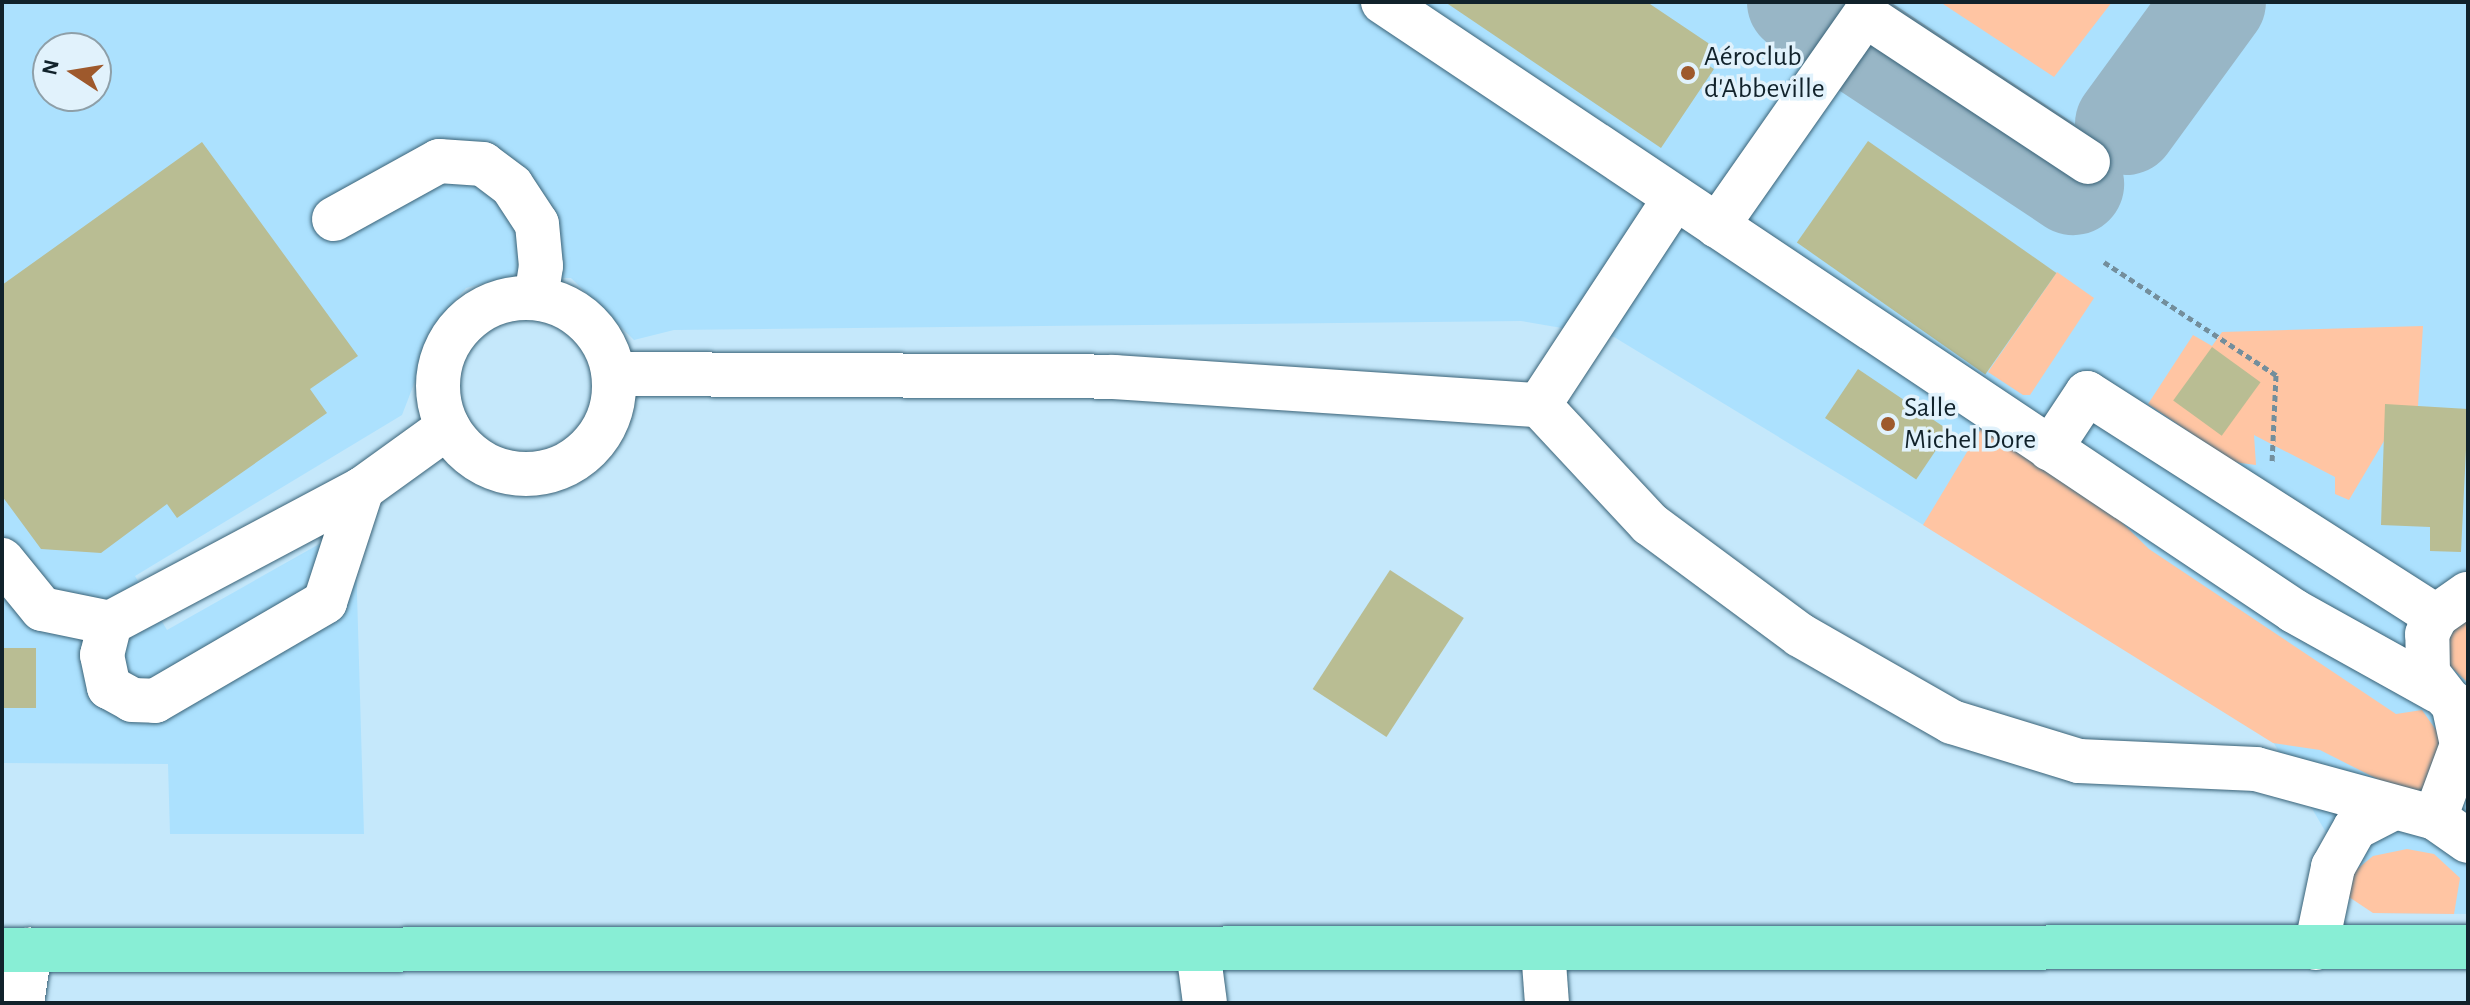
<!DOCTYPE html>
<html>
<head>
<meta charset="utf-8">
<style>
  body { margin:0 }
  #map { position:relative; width:2470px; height:1005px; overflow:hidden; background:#c5e8fb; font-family:"Alegreya Sans",sans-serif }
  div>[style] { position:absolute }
  .built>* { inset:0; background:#ace1fe }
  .green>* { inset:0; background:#ffc5a3 }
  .taxiway>* { height:102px; margin:-51px; padding:0 51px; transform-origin:51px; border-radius:51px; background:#98b6c6 }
  .building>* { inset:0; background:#b9bd93; transform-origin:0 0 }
  .path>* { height:5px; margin-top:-2.5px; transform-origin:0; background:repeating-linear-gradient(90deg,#738e9c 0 6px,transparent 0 10px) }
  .roads { filter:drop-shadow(0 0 2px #396277) drop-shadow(0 0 2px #396277) }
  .minor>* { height:44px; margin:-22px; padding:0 22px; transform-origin:22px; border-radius:22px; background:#fff }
  .minor>.ring { margin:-22px; padding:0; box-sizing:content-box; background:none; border:44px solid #fff; border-radius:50% }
  .major>* { height:44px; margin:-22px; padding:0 22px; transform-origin:22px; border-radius:22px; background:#88eed5 }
  .dots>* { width:22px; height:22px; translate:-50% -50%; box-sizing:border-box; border:4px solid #e1f2fc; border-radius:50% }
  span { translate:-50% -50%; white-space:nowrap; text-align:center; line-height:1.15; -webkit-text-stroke:7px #e1f2fc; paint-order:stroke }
  .poi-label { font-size:28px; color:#11222b }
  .left { translate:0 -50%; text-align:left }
  .frame { position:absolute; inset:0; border:4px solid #11222b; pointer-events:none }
  .north { position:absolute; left:32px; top:32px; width:80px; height:80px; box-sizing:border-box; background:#e1f2fc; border:2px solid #8e9fa8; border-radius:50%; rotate:282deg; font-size:22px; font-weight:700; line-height:32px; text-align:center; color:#11222b }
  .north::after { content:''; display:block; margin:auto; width:28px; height:36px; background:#9e592c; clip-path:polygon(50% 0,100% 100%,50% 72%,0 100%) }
</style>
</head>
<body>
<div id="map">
  <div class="built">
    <div style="clip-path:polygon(evenodd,2px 2px,2468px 2px,2468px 914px,2373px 913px,2269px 735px,1614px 337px,1521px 321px,674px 330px,634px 340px,571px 278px,508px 277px,466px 288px,439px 319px,402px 415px,135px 576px,167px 630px,321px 543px,356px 559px,364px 834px,170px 834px,168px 764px,2px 763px,2px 2px,48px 48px,96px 48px,96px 96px,48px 96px,48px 48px)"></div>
  </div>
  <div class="green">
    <div style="clip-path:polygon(1940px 2px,2112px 2px,2054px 77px)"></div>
    <div style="clip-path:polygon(2057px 272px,2094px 298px,2030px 395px,2023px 395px,1988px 372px)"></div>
    <div style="clip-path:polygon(2423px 326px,2418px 406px,2384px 441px,2349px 500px,2335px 494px,2335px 477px,2254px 435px,2256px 465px,2233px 462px,2148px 404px,2193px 335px,2212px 346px,2222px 332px)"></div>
    <div style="clip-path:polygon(1985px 422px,2095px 496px,2149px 549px,2396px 714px,2422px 710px,2443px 740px,2426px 789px,2407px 794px,2320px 750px,2273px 743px,1923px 525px)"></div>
    <div style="clip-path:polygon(2468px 612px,2468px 683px,2446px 662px,2445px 636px)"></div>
    <div style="clip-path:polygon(2407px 849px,2434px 854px,2460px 878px,2454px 914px,2373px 913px,2349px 897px,2350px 875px,2373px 856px)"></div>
  </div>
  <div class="taxiway">
    <div style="left:1798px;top:2px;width:330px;rotate:33.5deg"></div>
    <div style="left:2126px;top:124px;width:151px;rotate:-53.9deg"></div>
  </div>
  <div class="building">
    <div style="clip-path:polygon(1445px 2px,1647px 2px,1714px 47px,1703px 62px,1714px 69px,1661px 148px)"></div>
    <div style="left:1868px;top:141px;width:230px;height:124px;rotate:35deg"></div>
    <div style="clip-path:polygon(202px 142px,358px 356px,310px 389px,327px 413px,177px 518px,167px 504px,101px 553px,41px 549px,2px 496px,2px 285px)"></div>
    <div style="left:2212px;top:347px;width:60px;height:66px;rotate:36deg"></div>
    <div style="left:1858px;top:369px;width:110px;height:59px;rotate:34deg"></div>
    <div style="clip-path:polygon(2385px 404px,2468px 409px,2461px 552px,2430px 551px,2430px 527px,2381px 525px)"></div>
    <div style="left:1390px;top:570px;width:88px;height:142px;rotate:33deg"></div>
    <div style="left:2px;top:648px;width:34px;height:60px"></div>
  </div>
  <div class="path">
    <div style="left:2104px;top:262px;width:206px;rotate:33.3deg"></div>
    <div style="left:2276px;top:375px;width:89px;rotate:92.6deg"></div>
  </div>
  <div class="roads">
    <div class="minor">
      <div style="left:1383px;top:2px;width:1096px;rotate:33.76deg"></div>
      <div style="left:2294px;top:611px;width:165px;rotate:29.1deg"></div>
      <div style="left:334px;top:219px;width:120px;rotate:-28.9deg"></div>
      <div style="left:439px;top:161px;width:44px;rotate:3.9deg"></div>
      <div style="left:483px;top:164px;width:36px;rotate:37deg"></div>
      <div style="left:512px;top:186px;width:45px;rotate:56.7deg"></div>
      <div style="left:537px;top:224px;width:42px;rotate:84.6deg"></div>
      <div style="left:541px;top:266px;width:32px;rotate:99deg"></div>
      <div style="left:1717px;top:226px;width:258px;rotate:-55deg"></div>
      <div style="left:1865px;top:15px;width:267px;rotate:33.4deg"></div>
      <div class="ring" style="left:438px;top:298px;width:132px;height:132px"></div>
      <div style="left:614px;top:374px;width:499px;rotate:0.3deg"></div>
      <div style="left:1113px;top:377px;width:427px;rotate:3.8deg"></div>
      <div style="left:1539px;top:405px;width:163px;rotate:47deg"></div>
      <div style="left:1650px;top:524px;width:187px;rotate:36.5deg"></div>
      <div style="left:1800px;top:635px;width:175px;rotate:29.8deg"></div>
      <div style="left:1952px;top:722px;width:133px;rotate:17.1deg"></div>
      <div style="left:2079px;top:761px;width:177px;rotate:2.6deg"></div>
      <div style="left:2256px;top:769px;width:186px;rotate:15.3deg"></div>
      <div style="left:2435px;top:818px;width:78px;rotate:-69.7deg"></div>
      <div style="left:2462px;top:745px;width:43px;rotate:-102.1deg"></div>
      <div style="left:1539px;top:405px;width:248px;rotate:-56.7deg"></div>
      <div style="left:2050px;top:449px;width:67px;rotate:-56.5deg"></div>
      <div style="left:2087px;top:393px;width:414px;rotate:32.6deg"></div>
      <div style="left:2px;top:560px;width:63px;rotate:50.8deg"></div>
      <div style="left:42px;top:609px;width:69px;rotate:11.6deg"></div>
      <div style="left:110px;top:623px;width:285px;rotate:-28deg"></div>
      <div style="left:362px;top:489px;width:106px;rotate:-35.8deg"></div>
      <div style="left:110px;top:623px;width:33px;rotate:104deg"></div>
      <div style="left:102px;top:655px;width:33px;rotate:78deg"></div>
      <div style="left:109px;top:687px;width:26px;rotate:29deg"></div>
      <div style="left:132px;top:700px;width:23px;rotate:2deg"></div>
      <div style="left:155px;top:701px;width:197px;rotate:-30.2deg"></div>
      <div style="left:325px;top:602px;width:119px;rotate:-71.9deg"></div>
      <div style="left:2448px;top:699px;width:33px;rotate:-128deg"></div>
      <div style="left:2428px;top:673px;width:39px;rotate:-91deg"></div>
      <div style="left:2427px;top:634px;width:20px;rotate:-63deg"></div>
      <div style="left:2436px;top:616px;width:39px;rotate:-35deg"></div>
      <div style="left:2435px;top:818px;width:40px;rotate:34.9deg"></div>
      <div style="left:2316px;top:948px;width:83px;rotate:-78.1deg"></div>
      <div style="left:2333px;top:867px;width:45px;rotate:-60.6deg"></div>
      <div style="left:2355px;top:828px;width:42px;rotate:-27.2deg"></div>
      <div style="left:1543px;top:949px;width:54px;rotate:85.8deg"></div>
      <div style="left:1198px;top:950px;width:53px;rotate:82.5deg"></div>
      <div style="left:22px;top:1003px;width:54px;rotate:-81.4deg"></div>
    </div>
    <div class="major">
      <div style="left:2px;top:950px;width:2466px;rotate:-0.07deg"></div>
    </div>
  </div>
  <div class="dots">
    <div style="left:1688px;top:73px;background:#9e592c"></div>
    <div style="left:1888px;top:424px;background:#9e592c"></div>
  </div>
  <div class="poi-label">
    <span class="left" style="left:1704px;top:73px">Aéroclub<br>d'Abbeville</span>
    <span class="left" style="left:1904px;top:424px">Salle<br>Michel Dore</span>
  </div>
  <div class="frame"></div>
  <div class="north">N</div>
</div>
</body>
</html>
